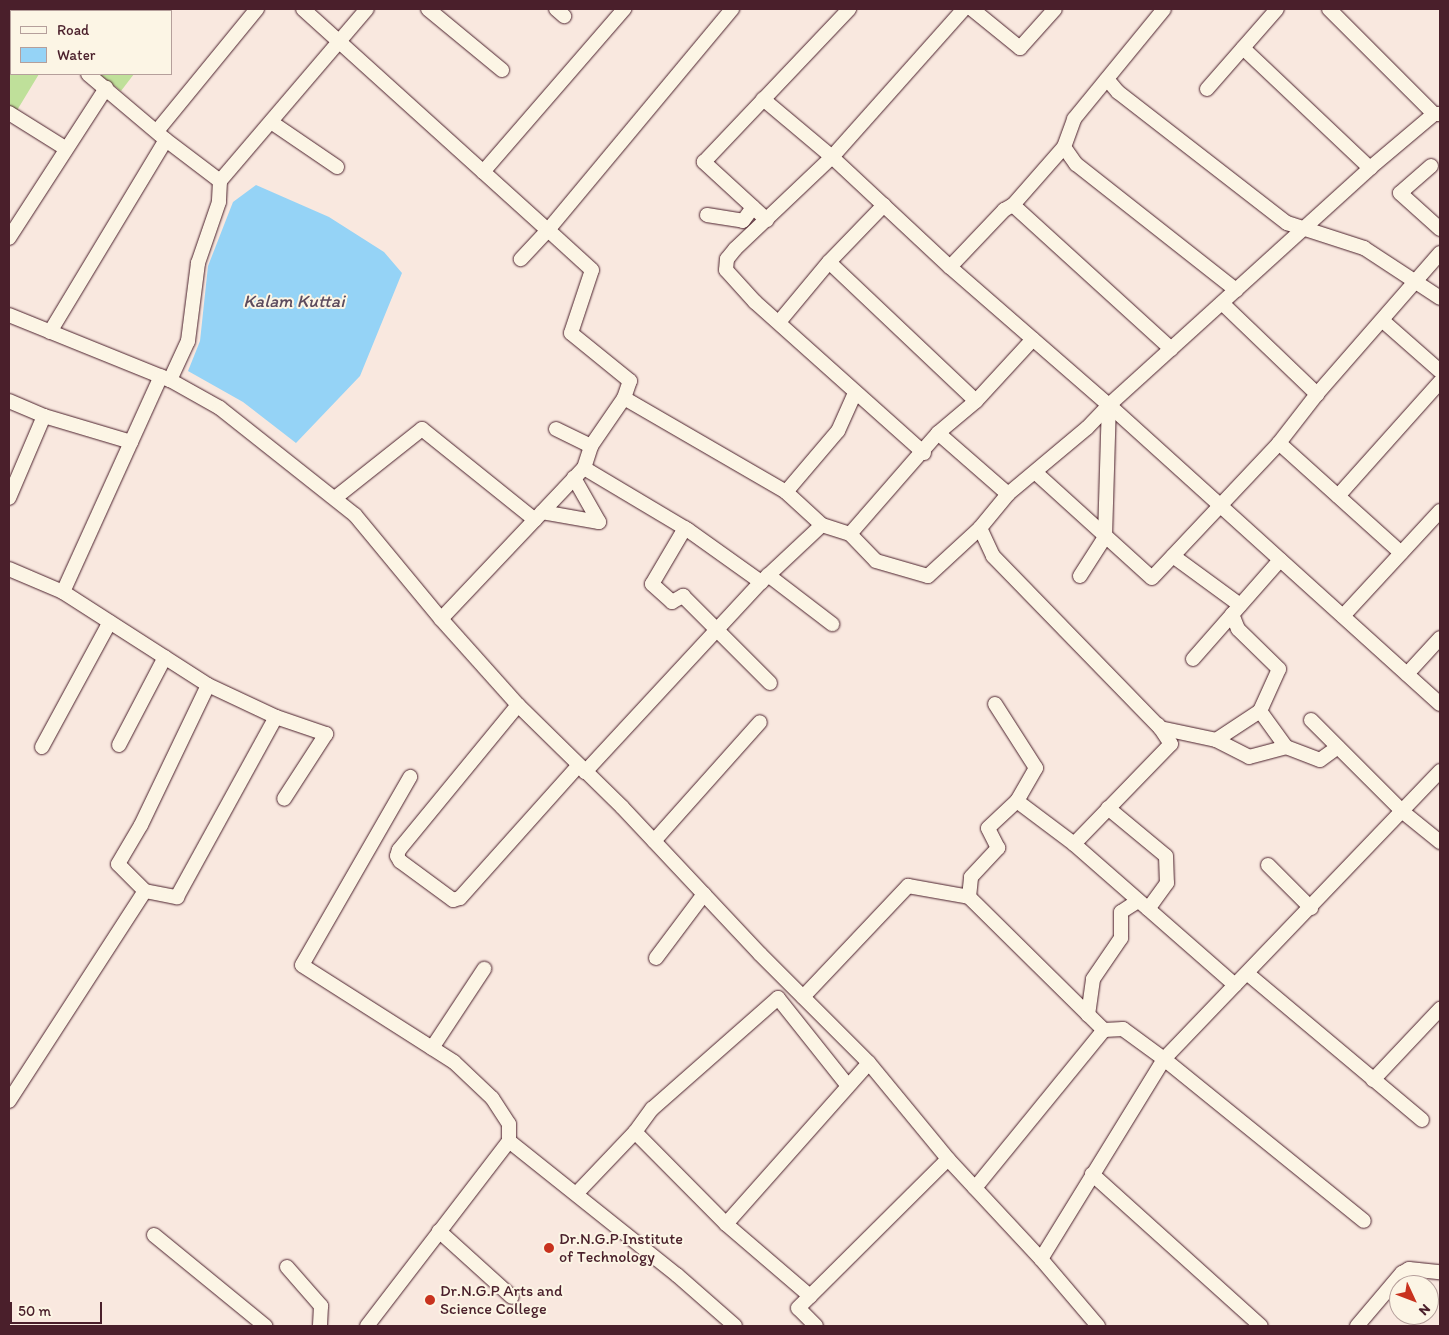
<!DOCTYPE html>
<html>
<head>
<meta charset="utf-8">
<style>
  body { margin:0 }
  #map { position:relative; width:1449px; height:1335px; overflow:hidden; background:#f9e8df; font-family:Itim,sans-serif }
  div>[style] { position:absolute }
  .green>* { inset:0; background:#bfe09a; transform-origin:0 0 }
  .water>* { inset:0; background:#95d3f6 }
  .roads { filter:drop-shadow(0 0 1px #4a1f2b) drop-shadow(0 0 1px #4a1f2b) }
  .street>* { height:14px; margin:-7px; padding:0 7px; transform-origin:7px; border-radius:7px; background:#fcf5e5 }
  .dots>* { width:14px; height:14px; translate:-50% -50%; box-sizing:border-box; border:2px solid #fcf5e5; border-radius:50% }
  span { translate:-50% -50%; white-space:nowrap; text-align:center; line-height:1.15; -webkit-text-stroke:4px #fcf5e5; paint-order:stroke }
  .poi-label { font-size:16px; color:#4a1f2b }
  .left { translate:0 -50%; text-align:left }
  .water-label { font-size:18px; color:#5d4c5e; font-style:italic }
  .frame { position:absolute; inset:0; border:10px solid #4a1f2b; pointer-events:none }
  .legend { position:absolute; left:10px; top:10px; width:162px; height:65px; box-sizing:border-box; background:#fcf5e5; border:1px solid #b59f9b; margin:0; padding:6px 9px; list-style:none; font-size:15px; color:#4a1f2b }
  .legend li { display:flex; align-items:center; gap:10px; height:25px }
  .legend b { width:25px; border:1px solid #b59f9b }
  .north { position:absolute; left:1389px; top:1275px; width:50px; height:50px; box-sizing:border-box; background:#fcf5e5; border:1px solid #b59f9b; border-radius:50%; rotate:133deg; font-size:14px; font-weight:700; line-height:20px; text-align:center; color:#4a1f2b }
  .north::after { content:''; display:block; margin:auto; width:18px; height:22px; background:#c8321e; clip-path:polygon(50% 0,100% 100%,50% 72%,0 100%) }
  .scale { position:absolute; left:10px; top:1302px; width:92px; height:22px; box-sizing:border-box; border:2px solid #4a1f2b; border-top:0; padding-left:6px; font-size:15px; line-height:18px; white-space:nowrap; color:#4a1f2b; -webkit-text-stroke:4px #fcf5e5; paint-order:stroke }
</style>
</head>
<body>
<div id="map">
  <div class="green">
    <div style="left:15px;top:9px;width:122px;height:4px"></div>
    <div style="clip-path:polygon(9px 22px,11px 74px,39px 74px,16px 112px,9px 107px)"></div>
    <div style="clip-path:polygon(99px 74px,134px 74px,121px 91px)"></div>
  </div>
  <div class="water">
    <div style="clip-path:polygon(256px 185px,329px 217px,384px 252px,402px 273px,360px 376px,296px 443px,243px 402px,188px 371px,200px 341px,208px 266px,233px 202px)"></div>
  </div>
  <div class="roads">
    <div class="street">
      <div style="left:303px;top:9px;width:330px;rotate:42.1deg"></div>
      <div style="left:548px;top:230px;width:40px;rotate:133deg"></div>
      <div style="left:428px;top:9px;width:96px;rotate:39.5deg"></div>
      <div style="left:556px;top:9px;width:11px;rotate:41deg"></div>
      <div style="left:972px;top:9px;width:62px;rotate:39.1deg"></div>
      <div style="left:1020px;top:48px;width:52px;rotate:-48.1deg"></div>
      <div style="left:1329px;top:9px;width:148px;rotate:45deg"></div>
      <div style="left:9px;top:10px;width:3px;rotate:45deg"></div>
      <div style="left:1243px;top:48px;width:175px;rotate:43.4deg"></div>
      <div style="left:1107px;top:79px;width:17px;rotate:50deg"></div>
      <div style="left:1118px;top:92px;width:214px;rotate:37.8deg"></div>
      <div style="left:1287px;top:223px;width:81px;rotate:18deg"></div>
      <div style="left:1364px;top:248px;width:91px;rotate:33.3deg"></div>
      <div style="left:1207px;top:89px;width:106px;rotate:-48.8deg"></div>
      <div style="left:763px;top:99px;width:90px;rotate:40deg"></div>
      <div style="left:832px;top:157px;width:161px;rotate:43deg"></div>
      <div style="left:950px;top:267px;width:211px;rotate:41deg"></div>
      <div style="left:1109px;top:405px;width:353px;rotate:-42.2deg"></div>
      <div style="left:1370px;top:168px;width:84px;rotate:-40.2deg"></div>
      <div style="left:1434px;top:114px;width:6px"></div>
      <div style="left:9px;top:113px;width:66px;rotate:32deg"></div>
      <div style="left:271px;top:122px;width:80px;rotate:34.3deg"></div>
      <div style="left:157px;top:131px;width:158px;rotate:-50.7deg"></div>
      <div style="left:166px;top:140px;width:68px;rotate:37.2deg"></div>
      <div style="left:220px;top:181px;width:21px;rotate:93deg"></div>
      <div style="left:219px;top:202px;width:65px;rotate:109deg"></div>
      <div style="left:198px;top:263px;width:79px;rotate:97.3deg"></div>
      <div style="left:188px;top:341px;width:43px;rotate:114.8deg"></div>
      <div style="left:1064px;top:147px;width:21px;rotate:55deg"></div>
      <div style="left:1076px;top:164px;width:204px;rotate:38.2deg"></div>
      <div style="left:1431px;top:166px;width:41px;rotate:138.9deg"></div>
      <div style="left:1400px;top:193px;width:54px;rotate:42deg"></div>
      <div style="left:483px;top:172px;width:216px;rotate:-49.1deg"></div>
      <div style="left:220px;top:181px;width:226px;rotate:-49.5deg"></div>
      <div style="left:884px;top:205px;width:79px;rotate:134deg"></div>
      <div style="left:829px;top:262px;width:202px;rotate:43.4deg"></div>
      <div style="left:976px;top:401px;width:84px;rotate:-47.4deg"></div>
      <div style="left:1013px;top:205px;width:214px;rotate:42.3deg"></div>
      <div style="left:707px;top:215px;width:36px;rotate:9deg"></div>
      <div style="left:743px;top:221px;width:17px;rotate:-54deg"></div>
      <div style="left:767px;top:220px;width:86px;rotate:-137.4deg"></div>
      <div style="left:704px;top:162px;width:211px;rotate:-46.5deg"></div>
      <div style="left:9px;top:238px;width:179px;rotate:-57.1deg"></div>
      <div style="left:950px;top:267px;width:79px;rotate:-46.5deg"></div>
      <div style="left:1004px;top:210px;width:10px;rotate:-29deg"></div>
      <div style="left:1013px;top:205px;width:77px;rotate:-48.7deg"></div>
      <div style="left:1064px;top:147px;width:30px;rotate:-70deg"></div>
      <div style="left:1074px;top:119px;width:142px;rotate:-50.7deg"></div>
      <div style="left:1222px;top:303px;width:132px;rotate:43.8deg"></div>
      <div style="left:9px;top:315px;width:174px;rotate:22deg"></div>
      <div style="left:170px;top:380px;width:57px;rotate:29.2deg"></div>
      <div style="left:220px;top:408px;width:172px;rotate:38.4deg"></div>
      <div style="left:355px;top:515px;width:135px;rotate:50.4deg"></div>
      <div style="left:441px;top:619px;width:115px;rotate:48.2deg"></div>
      <div style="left:518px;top:705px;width:146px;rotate:44.4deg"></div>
      <div style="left:622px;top:807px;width:202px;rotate:46.8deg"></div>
      <div style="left:760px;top:954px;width:154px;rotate:45deg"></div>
      <div style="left:869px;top:1063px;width:124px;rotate:50.5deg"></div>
      <div style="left:948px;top:1159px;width:137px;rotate:47.1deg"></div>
      <div style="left:1041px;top:1259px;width:235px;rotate:-58.4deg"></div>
      <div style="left:1164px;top:1059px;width:399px;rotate:-46.2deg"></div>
      <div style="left:1383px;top:321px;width:76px;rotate:41.3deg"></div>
      <div style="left:779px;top:322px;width:78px;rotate:-50.2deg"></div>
      <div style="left:50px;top:332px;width:224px;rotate:-58.9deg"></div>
      <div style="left:166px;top:140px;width:102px;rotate:-139.8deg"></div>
      <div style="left:624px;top:398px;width:187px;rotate:30.1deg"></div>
      <div style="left:786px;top:492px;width:49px;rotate:42.5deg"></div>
      <div style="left:822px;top:525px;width:29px;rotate:18deg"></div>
      <div style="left:850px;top:534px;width:134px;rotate:-48.9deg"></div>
      <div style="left:938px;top:433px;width:50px;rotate:-40.1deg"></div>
      <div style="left:9px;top:401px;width:38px;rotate:23deg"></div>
      <div style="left:44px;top:416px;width:89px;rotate:113.1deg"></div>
      <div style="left:1109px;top:405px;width:446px;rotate:42.1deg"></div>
      <div style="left:44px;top:416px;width:91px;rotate:16.6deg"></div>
      <div style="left:556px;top:429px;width:39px;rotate:26deg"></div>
      <div style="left:938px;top:433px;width:93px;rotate:41.1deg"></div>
      <div style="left:1279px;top:443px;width:164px;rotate:42deg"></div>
      <div style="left:924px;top:453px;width:227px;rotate:-138.2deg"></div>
      <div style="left:755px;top:302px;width:43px;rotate:-132.2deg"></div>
      <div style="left:726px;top:270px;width:11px;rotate:-85deg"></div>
      <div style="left:727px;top:259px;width:13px;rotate:-51deg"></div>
      <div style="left:735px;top:249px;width:134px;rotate:-43.5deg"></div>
      <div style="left:832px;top:157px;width:198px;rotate:-48.3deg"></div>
      <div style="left:584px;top:468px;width:121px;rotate:30.8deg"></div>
      <div style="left:688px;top:530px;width:90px;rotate:35.5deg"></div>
      <div style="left:1036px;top:473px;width:156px;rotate:42.2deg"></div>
      <div style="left:1152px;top:578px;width:185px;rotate:-46.7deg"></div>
      <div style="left:1279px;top:443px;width:62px;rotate:-52.2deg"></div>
      <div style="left:1317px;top:394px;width:187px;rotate:-48.9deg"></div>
      <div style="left:786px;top:492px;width:80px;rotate:-49.6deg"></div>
      <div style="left:838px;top:431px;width:42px;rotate:-65.9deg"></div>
      <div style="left:1338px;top:496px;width:153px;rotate:-48.2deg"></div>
      <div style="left:335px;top:498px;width:111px;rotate:-38.4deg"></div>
      <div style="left:422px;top:429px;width:145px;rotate:38.8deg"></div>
      <div style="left:542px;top:512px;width:58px;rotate:10deg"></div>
      <div style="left:599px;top:522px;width:51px;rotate:-119.6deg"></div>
      <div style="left:685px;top:528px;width:65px;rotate:120.5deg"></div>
      <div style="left:652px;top:584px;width:27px;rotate:42deg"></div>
      <div style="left:672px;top:602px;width:13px;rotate:-29deg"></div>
      <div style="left:683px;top:596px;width:123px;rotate:45deg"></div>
      <div style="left:980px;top:528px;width:31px;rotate:65deg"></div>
      <div style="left:993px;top:556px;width:240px;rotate:45.8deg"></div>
      <div style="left:1160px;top:728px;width:57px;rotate:12.1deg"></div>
      <div style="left:1216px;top:740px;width:37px;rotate:27deg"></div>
      <div style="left:1249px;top:757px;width:38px;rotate:-15deg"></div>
      <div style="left:1286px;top:747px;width:36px;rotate:21deg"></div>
      <div style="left:1320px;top:760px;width:22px;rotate:-36deg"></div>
      <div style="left:850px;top:534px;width:37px;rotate:46deg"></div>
      <div style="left:876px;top:561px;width:54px;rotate:16.1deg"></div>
      <div style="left:928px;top:576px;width:71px;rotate:-42.7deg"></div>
      <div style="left:980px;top:528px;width:44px;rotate:-50.5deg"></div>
      <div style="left:1008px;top:494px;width:103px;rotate:-39.9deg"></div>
      <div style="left:1087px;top:428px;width:32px;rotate:-46deg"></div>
      <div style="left:1173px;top:556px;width:83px;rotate:36.2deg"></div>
      <div style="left:9px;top:569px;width:59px;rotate:23.1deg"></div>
      <div style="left:63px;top:592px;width:172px;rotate:32.7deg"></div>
      <div style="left:208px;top:685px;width:75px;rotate:25.2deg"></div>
      <div style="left:276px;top:717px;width:53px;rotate:18.8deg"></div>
      <div style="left:326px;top:734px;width:77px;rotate:122.9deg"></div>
      <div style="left:768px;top:575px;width:81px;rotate:37.4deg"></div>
      <div style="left:1080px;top:576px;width:46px;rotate:-57.3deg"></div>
      <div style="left:1105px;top:537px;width:132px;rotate:-88.3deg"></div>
      <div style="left:63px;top:592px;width:237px;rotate:-65.6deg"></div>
      <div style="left:1343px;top:616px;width:143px;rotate:-47.3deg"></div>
      <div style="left:441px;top:619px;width:208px;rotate:-46.6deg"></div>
      <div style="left:584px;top:468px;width:23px;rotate:-72deg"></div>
      <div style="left:591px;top:446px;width:58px;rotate:-55.5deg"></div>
      <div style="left:624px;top:398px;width:18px;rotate:-71deg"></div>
      <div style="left:630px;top:381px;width:76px;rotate:-140.9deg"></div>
      <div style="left:571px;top:333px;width:66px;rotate:-71.6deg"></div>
      <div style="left:592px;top:270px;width:59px;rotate:-137.7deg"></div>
      <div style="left:548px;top:230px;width:288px;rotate:-50.2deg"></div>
      <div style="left:1193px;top:659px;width:132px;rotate:-48.7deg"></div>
      <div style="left:1407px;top:674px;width:49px;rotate:-47.5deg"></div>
      <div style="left:518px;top:705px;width:188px;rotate:129.4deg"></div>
      <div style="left:399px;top:850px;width:6px;rotate:108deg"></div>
      <div style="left:397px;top:856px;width:6px;rotate:59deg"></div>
      <div style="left:400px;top:861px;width:66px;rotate:36.3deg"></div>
      <div style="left:453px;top:900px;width:7px;rotate:-16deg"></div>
      <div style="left:460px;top:898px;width:177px;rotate:-48.2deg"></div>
      <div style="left:1260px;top:711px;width:44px;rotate:54.2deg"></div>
      <div style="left:1311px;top:720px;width:130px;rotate:45deg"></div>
      <div style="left:1403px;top:812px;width:48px;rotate:39deg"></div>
      <div style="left:1216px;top:740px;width:53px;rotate:-33.4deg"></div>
      <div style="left:1260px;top:711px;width:46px;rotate:-65.7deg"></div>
      <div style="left:1279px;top:669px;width:57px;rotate:-135.7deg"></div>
      <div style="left:1238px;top:629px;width:16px;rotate:-112deg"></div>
      <div style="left:119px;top:745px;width:99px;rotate:-62.4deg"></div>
      <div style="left:42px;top:747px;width:142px;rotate:-61.5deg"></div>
      <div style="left:585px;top:772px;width:259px;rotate:-47.2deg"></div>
      <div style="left:761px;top:582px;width:83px;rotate:-43.1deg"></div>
      <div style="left:1017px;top:801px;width:71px;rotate:37deg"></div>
      <div style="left:1074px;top:844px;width:214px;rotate:41.2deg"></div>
      <div style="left:1108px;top:808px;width:75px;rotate:39.6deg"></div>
      <div style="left:1166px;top:856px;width:27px;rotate:88deg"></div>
      <div style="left:1167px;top:883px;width:32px;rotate:126deg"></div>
      <div style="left:654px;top:841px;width:159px;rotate:-48.3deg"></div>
      <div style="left:1074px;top:844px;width:139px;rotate:-45.9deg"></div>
      <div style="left:1171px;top:744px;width:23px;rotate:-124deg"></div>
      <div style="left:1268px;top:865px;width:61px;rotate:45deg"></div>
      <div style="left:145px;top:891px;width:38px;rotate:-135deg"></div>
      <div style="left:118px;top:864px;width:45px;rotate:-59.5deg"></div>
      <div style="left:141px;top:825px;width:155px;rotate:-64.4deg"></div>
      <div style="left:969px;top:897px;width:190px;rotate:44.6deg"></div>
      <div style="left:1104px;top:1030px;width:19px;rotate:-3deg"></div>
      <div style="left:1123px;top:1029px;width:51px;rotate:36.2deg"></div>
      <div style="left:1164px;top:1059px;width:257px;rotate:39deg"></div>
      <div style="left:656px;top:958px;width:80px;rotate:-53.1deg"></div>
      <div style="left:1248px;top:974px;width:227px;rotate:40deg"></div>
      <div style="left:803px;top:997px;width:153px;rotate:-46.6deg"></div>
      <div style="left:908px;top:886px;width:62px;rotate:10.2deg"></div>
      <div style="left:969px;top:897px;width:20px;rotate:-84deg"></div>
      <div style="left:971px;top:877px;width:40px;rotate:-47deg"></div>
      <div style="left:998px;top:848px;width:22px;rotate:-117deg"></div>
      <div style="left:988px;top:828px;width:40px;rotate:-43deg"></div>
      <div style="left:1017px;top:801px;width:38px;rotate:-60deg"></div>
      <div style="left:1036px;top:768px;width:76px;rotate:-122.6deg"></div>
      <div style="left:1088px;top:1015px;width:36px;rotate:-82deg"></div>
      <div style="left:1093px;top:979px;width:50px;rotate:-55.7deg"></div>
      <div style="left:1121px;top:938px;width:26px;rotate:-90deg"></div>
      <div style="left:1121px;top:912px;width:20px;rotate:-33deg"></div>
      <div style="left:432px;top:1048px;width:95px;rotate:-56.6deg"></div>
      <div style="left:1373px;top:1080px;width:98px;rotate:-46.7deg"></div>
      <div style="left:9px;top:1101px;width:250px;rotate:-57.1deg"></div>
      <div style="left:145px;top:891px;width:33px;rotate:11deg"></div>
      <div style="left:177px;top:897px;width:205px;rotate:-61.2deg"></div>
      <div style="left:635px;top:1132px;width:129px;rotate:45.3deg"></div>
      <div style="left:726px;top:1224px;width:111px;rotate:40.6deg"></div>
      <div style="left:509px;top:1141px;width:215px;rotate:38.6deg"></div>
      <div style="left:677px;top:1275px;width:77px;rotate:41.3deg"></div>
      <div style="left:1092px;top:1174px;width:227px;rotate:42deg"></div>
      <div style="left:975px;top:1188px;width:204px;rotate:-50.8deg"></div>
      <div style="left:577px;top:1193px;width:84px;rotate:-46.4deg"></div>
      <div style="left:635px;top:1132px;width:29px;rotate:-54deg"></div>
      <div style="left:652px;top:1109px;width:168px;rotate:-41.4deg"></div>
      <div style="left:778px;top:998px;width:112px;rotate:51.5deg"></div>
      <div style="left:726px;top:1224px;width:215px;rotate:-48.4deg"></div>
      <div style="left:439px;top:1231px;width:98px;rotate:42.1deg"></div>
      <div style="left:154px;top:1235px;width:144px;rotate:39.3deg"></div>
      <div style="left:1041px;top:1259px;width:88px;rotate:49.6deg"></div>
      <div style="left:287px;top:1267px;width:52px;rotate:48.9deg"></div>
      <div style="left:321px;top:1306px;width:20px;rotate:93deg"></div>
      <div style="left:367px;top:1326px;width:233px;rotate:-52.5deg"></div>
      <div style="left:509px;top:1141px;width:17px;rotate:-90deg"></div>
      <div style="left:509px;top:1124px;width:31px;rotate:-123deg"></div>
      <div style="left:492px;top:1098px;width:52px;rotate:-136.5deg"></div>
      <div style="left:454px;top:1062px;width:180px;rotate:-147.5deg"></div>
      <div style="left:302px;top:965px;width:217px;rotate:-60.1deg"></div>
      <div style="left:816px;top:1326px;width:25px;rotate:-135deg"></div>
      <div style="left:798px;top:1308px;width:211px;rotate:-44.8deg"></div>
      <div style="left:1357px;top:1326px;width:70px;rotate:-49.7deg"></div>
      <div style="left:1402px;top:1273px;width:8px;rotate:-30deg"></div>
      <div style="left:1409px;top:1269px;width:31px;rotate:6deg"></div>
    </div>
  </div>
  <div class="dots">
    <div style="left:549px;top:1248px;background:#c8321e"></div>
    <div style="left:430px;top:1300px;background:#c8321e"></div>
  </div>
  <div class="poi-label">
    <span class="left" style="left:559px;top:1248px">Dr.N.G.P Institute<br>of Technology</span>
    <span class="left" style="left:440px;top:1300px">Dr.N.G.P Arts and<br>Science College</span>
  </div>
  <div class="water-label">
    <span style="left:294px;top:301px">Kalam Kuttai</span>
  </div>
  <div class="frame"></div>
  <ul class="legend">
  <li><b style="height:6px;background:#fcf5e5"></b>Road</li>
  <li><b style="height:14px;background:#95d3f6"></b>Water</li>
  </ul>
  <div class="north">N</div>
  <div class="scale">50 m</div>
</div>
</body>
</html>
